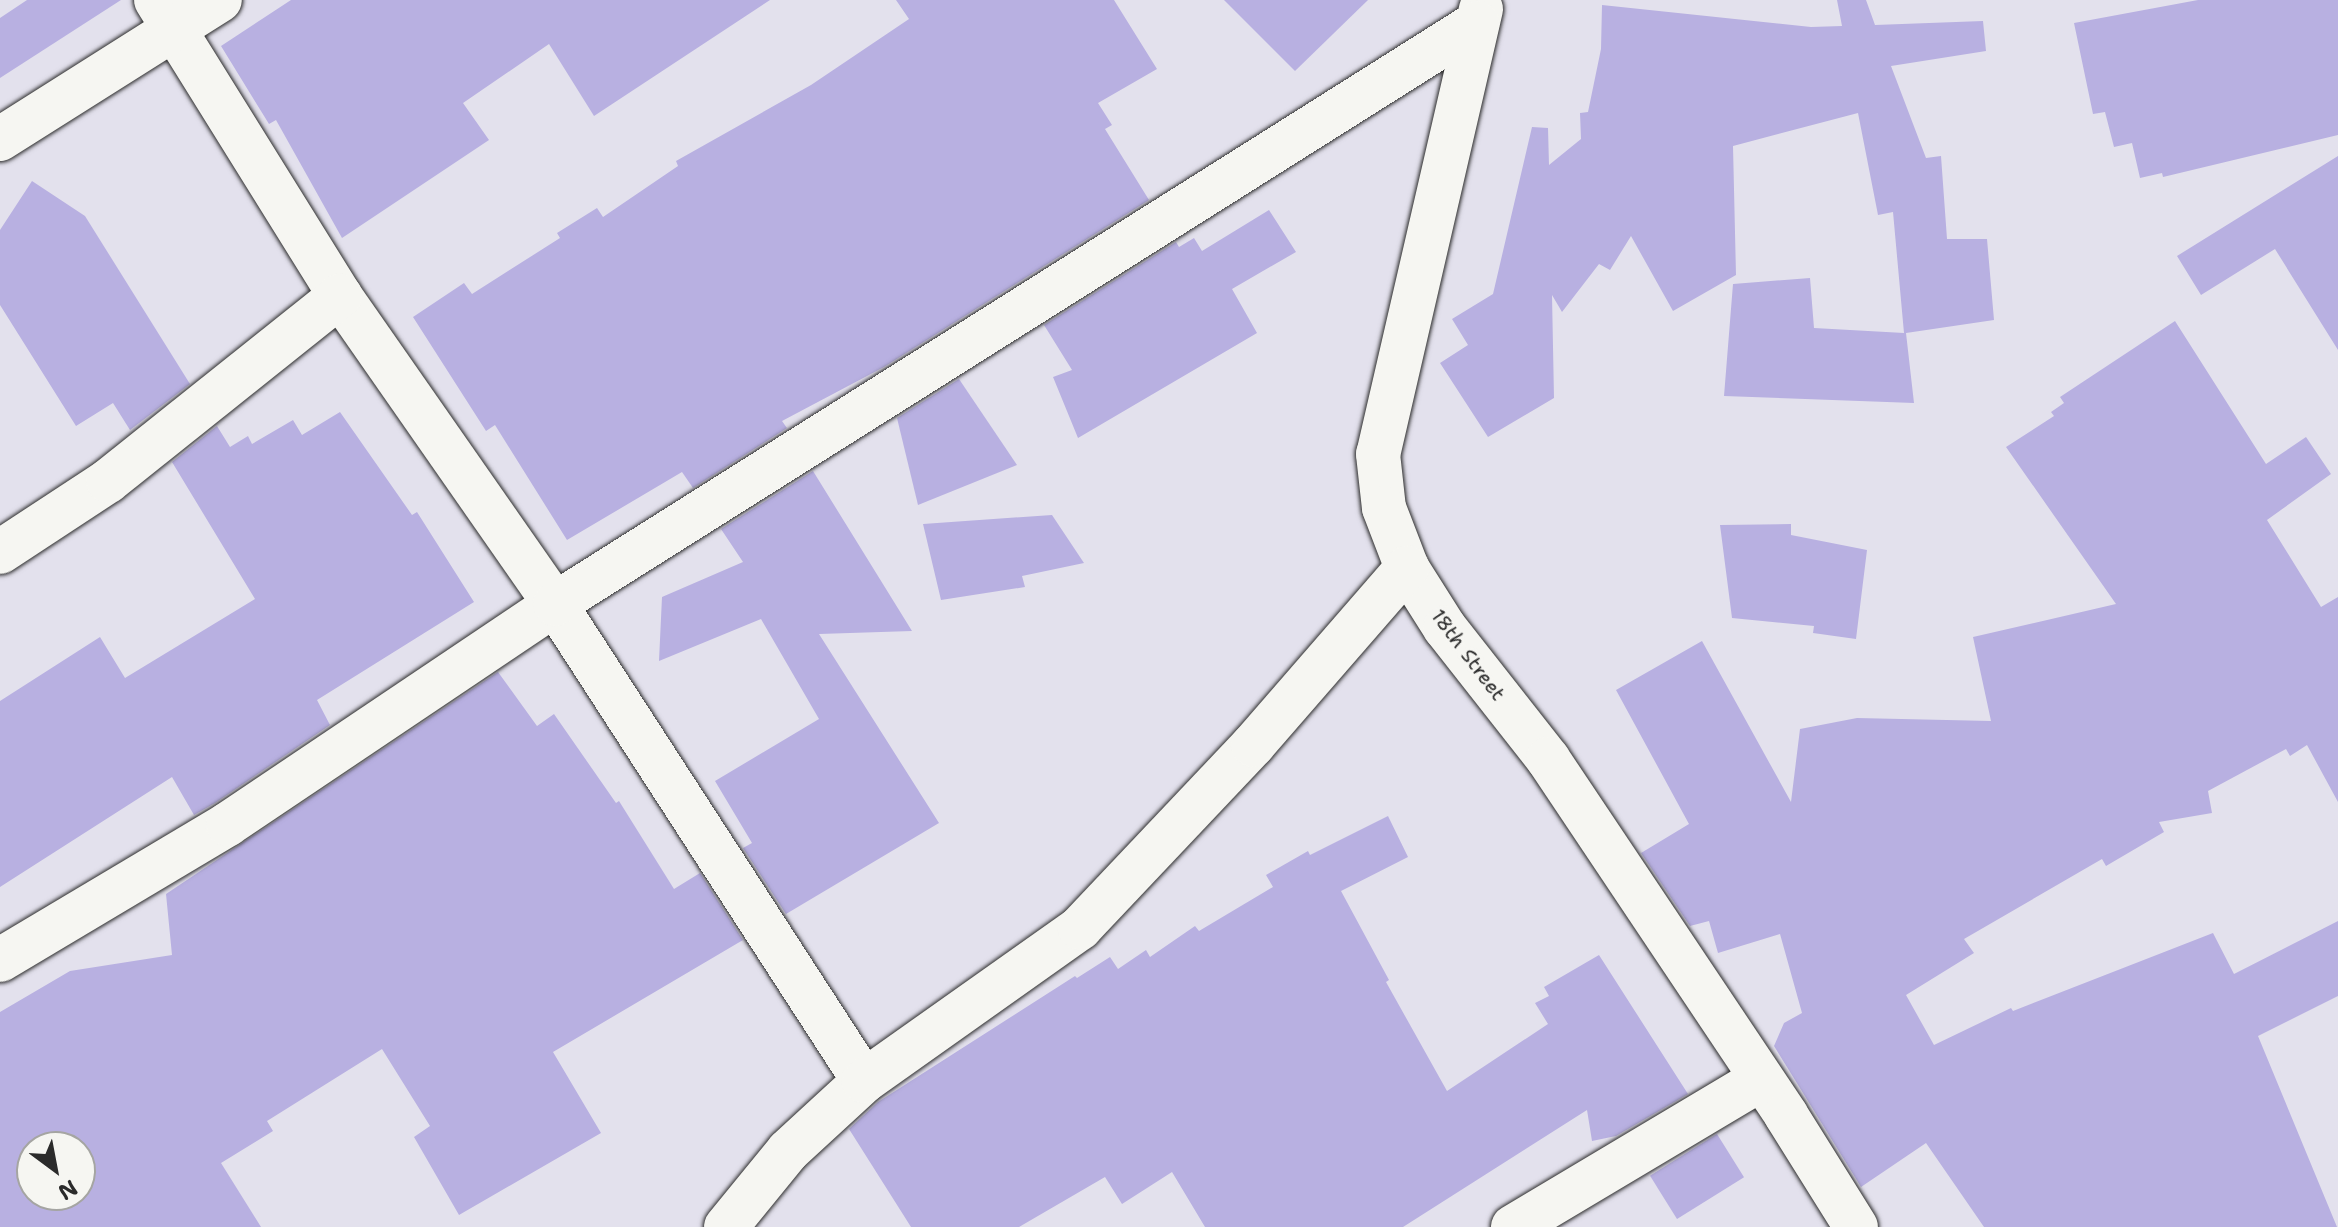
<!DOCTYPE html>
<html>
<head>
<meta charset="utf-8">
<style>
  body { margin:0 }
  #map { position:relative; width:2338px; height:1227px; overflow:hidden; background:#e3e1ed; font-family:"Shantell Sans",sans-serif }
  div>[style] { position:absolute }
  .building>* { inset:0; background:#b8b0e1; transform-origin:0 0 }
  .roads { filter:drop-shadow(0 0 2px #2b2b2b) drop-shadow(0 0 2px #2b2b2b) }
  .minor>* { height:44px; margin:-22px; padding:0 22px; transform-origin:22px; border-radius:22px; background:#f6f6f2 }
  span { translate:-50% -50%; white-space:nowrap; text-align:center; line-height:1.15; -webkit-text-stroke:6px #f6f6f2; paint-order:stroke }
  .street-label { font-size:20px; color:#2b2b2b }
  .north { position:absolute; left:16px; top:1131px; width:80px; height:80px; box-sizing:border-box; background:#f6f6f2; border:2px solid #a5a5a2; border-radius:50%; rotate:148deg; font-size:22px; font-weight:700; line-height:32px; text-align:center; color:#2b2b2b }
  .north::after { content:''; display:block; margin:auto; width:28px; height:36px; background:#2b2b2b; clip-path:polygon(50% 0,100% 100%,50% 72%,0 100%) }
</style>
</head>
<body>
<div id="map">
  <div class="building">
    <div style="clip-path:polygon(27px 0,121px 0,0 78px,0 18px)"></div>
    <div style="clip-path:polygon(291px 0,770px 0,594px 116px,549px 44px,463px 103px,489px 140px,342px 238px,276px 120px,269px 124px,221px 46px)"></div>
    <div style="clip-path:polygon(896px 0,1114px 0,1157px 69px,1098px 103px,1112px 125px,1105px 129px,1149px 200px,884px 367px,782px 421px,787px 428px,693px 488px,682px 472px,567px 540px,495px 425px,486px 431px,413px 317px,464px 283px,472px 294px,560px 238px,557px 233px,597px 208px,603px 217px,678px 166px,676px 161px,811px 85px,909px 19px)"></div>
    <div style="clip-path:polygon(1224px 0,1368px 0,1295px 71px)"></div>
    <div style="clip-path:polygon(1837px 0,1866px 0,1875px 25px,1983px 21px,1986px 51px,1891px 66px,1926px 158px,1941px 156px,1947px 239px,1987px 239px,1994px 320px,1906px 333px,1914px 403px,1724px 396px,1733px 284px,1810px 278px,1814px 328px,1904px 333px,1893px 212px,1878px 215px,1858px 113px,1733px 146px,1736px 275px,1673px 311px,1631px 236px,1610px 270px,1599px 264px,1562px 312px,1552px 295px,1554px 398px,1488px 437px,1440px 363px,1468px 345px,1452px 319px,1493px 294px,1532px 127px,1548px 128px,1549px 165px,1581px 139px,1580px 113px,1588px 112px,1601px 49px,1602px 5px,1811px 27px,1842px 26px)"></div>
    <div style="clip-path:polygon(2198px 0,2338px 0,2338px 135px,2163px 177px,2162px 173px,2140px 178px,2132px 143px,2114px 147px,2105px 112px,2093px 114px,2074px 23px)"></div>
    <div style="clip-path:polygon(2338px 156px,2338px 350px,2275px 249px,2201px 295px,2177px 256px)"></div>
    <div style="clip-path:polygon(32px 181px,85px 216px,190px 384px,130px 430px,113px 403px,76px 426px,0 305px,0 230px)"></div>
    <div style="clip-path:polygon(1269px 210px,1296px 252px,1232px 289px,1257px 333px,1078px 438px,1053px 377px,1072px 370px,1044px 325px,1176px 242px,1179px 247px,1194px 238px,1202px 251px)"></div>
    <div style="clip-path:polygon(2175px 321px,2266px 464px,2306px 437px,2331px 474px,2267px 520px,2321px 607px,2338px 597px,2338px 802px,2307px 745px,2290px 756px,2286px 749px,2208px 791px,2212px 813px,2159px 822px,2164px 832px,2106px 866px,2102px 859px,1964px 939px,1974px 953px,1906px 995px,1934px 1045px,2011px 1008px,2013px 1011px,2213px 933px,2234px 974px,2338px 921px,2338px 996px,2258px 1036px,2337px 1227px,1984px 1227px,1926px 1143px,1861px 1187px,1774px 1046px,1784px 1023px,1802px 1013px,1780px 934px,1718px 953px,1709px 921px,1690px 926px,1641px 853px,1689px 824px,1616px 690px,1702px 641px,1791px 802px,1800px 729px,1857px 718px,1991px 721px,1973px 637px,2116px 604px,2006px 447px,2054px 416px,2051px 412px,2064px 403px,2060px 397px)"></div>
    <div style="clip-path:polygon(959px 379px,1017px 465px,918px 505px,897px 418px)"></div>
    <div style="clip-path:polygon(340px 412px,412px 515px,417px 512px,474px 602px,317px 700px,330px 725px,215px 803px,194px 815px,172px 777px,0 887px,0 701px,100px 637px,125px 678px,255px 599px,172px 462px,217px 426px,230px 447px,248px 436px,252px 444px,293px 420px,302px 435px)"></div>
    <div style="clip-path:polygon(813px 471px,912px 631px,819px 634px,939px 823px,786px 914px,743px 848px,752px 843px,715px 781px,819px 719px,761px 619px,659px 661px,662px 597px,743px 562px,721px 529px)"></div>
    <div style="clip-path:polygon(1052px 515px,1084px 563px,1022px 576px,1025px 587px,941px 600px,923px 524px)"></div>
    <div style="clip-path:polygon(1791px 524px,1791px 535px,1867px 550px,1856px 639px,1813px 633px,1814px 626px,1732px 618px,1720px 525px)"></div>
    <div style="clip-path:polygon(evenodd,498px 672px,537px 726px,554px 714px,616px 803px,619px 801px,674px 889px,700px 873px,743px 940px,553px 1052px,601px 1133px,459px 1215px,414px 1137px,430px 1126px,382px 1049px,267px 1121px,273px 1131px,221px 1163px,261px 1227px,0 1227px,0 1012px,70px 971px,172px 955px,166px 894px,498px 672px,32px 1147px,80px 1147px,80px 1195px,32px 1195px,32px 1147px)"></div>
    <div style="clip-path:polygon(1388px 816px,1408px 857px,1341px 891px,1389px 980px,1386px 982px,1447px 1091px,1548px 1024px,1535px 1003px,1549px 996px,1544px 987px,1599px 955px,1688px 1094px,1616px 1136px,1592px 1141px,1587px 1110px,1403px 1227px,1205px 1227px,1172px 1172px,1122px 1204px,1105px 1177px,1019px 1227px,911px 1227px,849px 1129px,878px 1102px,1075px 976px,1077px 978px,1110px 957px,1118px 969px,1146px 950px,1150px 957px,1195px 926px,1199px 931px,1273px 887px,1266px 875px,1308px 851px,1310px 855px)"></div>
    <div style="left:1717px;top:1134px;width:51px;height:79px;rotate:58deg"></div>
  </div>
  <div class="roads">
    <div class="minor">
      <div style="left:156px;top:0;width:349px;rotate:58.1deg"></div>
      <div style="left:340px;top:296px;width:376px;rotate:55.1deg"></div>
      <div style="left:555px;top:604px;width:568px;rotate:57.06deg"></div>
      <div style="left:1481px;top:9px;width:457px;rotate:103deg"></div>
      <div style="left:1378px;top:454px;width:54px;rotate:83.7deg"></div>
      <div style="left:1384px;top:508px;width:64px;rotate:69deg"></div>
      <div style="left:1407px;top:568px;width:71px;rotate:57.7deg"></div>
      <div style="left:1445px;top:628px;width:167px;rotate:51.8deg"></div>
      <div style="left:1548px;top:759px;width:428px;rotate:56.2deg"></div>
      <div style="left:1786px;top:1115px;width:132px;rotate:58deg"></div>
      <div style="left:0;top:139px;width:260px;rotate:-32.3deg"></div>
      <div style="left:0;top:552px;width:129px;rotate:-33.3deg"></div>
      <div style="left:108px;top:481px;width:297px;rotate:-38.6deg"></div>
      <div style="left:0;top:960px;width:265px;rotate:-30.8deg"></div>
      <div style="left:228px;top:824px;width:394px;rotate:-33.9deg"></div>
      <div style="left:555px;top:604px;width:1090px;rotate:-32.22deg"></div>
      <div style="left:726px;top:1227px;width:98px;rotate:-50.8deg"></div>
      <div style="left:788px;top:1151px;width:103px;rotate:-42.6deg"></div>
      <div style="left:864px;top:1081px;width:265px;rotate:-35.3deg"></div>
      <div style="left:1080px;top:928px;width:252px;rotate:-46.6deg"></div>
      <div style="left:1253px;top:745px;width:235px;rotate:-49deg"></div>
      <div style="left:1513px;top:1227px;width:289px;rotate:-30.8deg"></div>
    </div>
  </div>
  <div class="street-label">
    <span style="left:1468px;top:655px;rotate:53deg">18th Street</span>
  </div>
  <div class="north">N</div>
</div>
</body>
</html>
